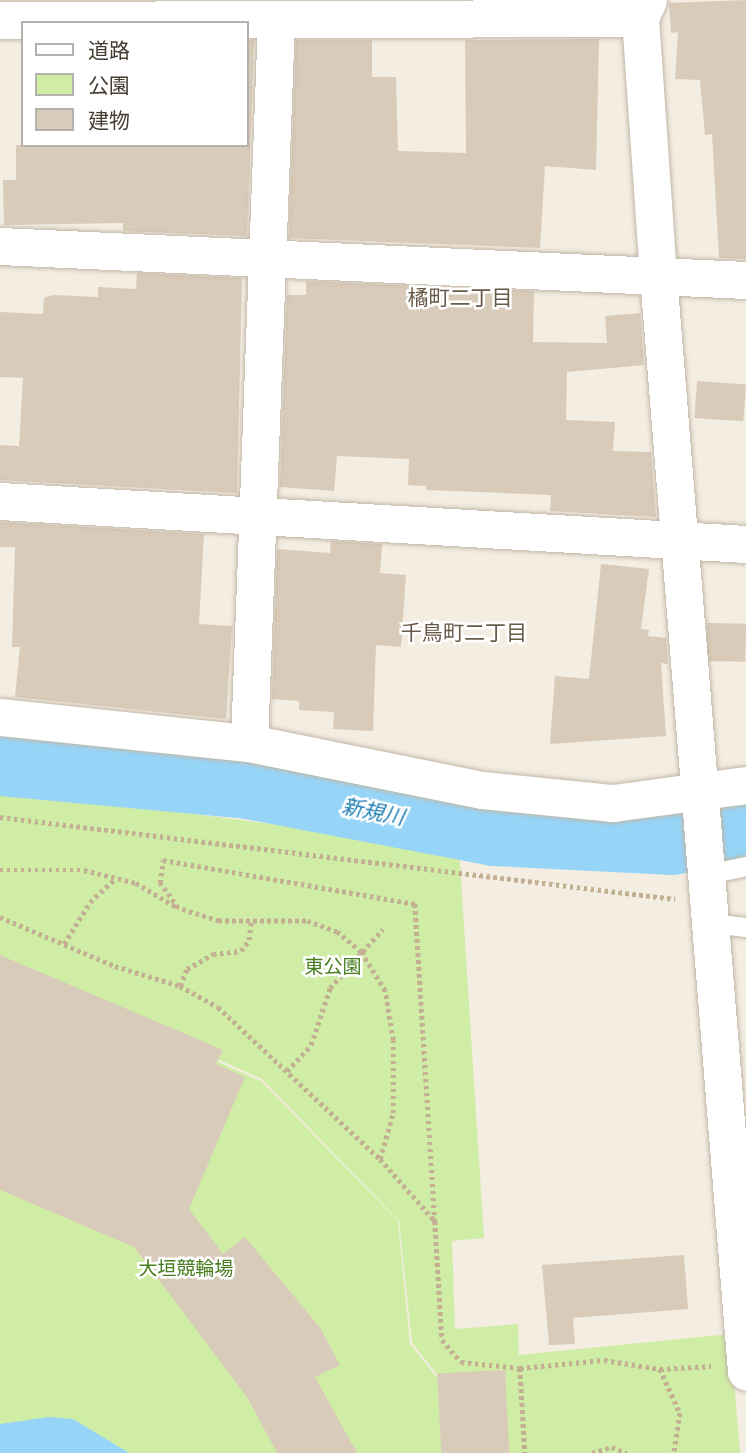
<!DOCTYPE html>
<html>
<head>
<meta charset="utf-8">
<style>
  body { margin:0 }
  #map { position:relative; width:746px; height:1453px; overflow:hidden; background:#f3ede2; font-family:Poppins,"Noto Sans JP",sans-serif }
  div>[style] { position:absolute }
  .green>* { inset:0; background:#d0eda5 }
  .water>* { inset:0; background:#96d5f8 }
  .river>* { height:61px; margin:-30.5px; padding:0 30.5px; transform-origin:30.5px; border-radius:30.5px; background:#96d5f8 }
  .building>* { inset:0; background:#d9cbb9; transform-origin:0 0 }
  .path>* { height:4.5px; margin-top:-2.25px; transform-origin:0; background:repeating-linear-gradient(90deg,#c3b093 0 3.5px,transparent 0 7px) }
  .roads { filter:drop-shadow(0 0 2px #c2b7a7) drop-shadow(0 0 2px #c2b7a7) }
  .lane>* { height:19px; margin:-9.5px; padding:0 9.5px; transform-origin:9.5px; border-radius:9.5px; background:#fff }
  .street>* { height:37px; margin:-18.5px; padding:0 18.5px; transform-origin:18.5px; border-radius:18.5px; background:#fff }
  span { translate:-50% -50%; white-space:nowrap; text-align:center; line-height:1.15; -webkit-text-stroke:5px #fff; paint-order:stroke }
  .park-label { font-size:19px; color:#487d1f }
  .neighbourhood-label { font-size:21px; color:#695a48 }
  .water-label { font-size:21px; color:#1f7db4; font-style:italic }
  .legend { position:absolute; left:21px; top:21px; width:228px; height:126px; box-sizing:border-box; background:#fff; border:2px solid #b5b1ad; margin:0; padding:9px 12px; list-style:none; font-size:21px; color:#453d32 }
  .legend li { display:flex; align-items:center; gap:14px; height:35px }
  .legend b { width:35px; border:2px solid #b5b1ad }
</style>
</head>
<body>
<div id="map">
  <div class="green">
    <div style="clip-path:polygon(0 789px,459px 848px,484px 1238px,452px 1241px,455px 1329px,518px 1324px,519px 1355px,730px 1334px,740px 1453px,500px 1453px,412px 1343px,399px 1221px,262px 1079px,0 963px)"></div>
    <div style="clip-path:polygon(0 966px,261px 1081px,398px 1221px,410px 1344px,498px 1453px,0 1453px)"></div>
  </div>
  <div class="water">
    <div style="clip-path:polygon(49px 1417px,73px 1419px,129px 1453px,0 1453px,0 1424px)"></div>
  </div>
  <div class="river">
    <div style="left:0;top:765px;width:248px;rotate:5.3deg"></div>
    <div style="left:247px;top:788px;width:250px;rotate:10.8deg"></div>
    <div style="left:493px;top:835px;width:179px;rotate:2.9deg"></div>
    <div style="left:672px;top:844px;width:75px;rotate:-10deg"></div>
  </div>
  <div class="building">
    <div style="clip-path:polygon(746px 0,746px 259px,719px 258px,712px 134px,705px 135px,700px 80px,675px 79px,678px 32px,671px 33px,669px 3px)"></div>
    <div style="clip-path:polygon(599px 39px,596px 170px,545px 166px,540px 248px,289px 238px,296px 40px,372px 40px,372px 77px,396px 77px,398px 151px,466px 153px,465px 40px)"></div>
    <div style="clip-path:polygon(247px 40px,254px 40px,247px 236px,123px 231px,123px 223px,4px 225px,3px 180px,16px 180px,16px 145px,247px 145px)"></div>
    <div style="clip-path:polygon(137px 273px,242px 278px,237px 493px,0 480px,0 445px,19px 446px,23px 378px,0 377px,0 312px,43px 314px,44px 298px,53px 295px,98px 297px,98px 287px,136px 289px)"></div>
    <div style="clip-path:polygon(306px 281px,534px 291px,533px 342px,607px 343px,605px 316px,640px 313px,644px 365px,567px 372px,566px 420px,615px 422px,613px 451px,651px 452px,656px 517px,550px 511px,551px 495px,426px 490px,426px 486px,408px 485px,409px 459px,337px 456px,334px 491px,280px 487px,287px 295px,306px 295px)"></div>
    <div style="left:697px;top:381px;width:49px;height:37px;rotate:4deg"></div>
    <div style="clip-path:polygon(0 522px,204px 534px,199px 624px,232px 626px,226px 719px,15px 697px,20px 647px,12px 647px,15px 547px,0 547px)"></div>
    <div style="clip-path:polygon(331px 541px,382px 544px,380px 573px,406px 575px,401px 647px,376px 645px,373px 731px,333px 729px,334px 712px,299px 710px,299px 701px,272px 699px,277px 549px,330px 553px)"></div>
    <div style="clip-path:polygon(601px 564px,649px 569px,641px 629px,649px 630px,648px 636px,666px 638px,668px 664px,661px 663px,666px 736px,550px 744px,555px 676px,589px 679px)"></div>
    <div style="left:707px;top:623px;width:39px;height:38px;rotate:1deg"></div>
    <div style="clip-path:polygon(0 955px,223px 1050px,216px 1064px,245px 1077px,189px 1209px,223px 1254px,245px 1237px,321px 1329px,340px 1365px,315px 1377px,357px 1453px,277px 1453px,247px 1397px,134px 1247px,0 1190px)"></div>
    <div style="clip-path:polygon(684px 1255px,688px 1309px,573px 1318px,575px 1344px,549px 1345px,542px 1265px)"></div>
    <div style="left:505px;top:1370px;width:83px;height:68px;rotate:87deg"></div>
  </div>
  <div class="path">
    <div style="left:0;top:817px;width:680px;rotate:6.93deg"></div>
    <div style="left:0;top:870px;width:84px"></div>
    <div style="left:84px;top:870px;width:54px;rotate:14deg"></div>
    <div style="left:136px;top:883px;width:47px;rotate:31deg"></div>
    <div style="left:0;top:917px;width:125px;rotate:23.1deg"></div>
    <div style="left:115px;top:966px;width:68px;rotate:17.1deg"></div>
    <div style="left:180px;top:986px;width:43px;rotate:28.9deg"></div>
    <div style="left:218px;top:1007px;width:222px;rotate:43.2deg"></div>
    <div style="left:380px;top:1159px;width:83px;rotate:48.4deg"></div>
    <div style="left:435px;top:1221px;width:119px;rotate:86.6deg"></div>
    <div style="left:442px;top:1340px;width:29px;rotate:49deg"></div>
    <div style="left:461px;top:1362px;width:59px;rotate:5.8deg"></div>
    <div style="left:520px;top:1368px;width:85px;rotate:86.6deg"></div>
    <div style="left:64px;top:944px;width:49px;rotate:-58.2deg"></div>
    <div style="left:90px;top:902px;width:35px;rotate:-43deg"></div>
    <div style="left:180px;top:986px;width:18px;rotate:-68deg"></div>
    <div style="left:187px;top:969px;width:30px;rotate:-30deg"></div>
    <div style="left:213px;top:954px;width:28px;rotate:-6deg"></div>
    <div style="left:241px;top:951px;width:14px;rotate:-54deg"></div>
    <div style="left:249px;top:940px;width:20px;rotate:-84deg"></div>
    <div style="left:287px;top:1071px;width:35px;rotate:-47deg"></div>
    <div style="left:311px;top:1045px;width:60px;rotate:-71.6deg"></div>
    <div style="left:330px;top:988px;width:79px;rotate:-48.1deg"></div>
    <div style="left:380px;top:1159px;width:48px;rotate:-74.2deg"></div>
    <div style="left:393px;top:1113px;width:73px;rotate:-90deg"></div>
    <div style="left:393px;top:1040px;width:50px;rotate:-99.3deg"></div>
    <div style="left:385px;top:991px;width:46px;rotate:-121.6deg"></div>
    <div style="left:361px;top:952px;width:31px;rotate:-140deg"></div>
    <div style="left:337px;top:932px;width:33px;rotate:-160deg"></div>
    <div style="left:306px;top:921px;width:87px;rotate:180deg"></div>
    <div style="left:219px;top:921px;width:43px;rotate:-162.4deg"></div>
    <div style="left:178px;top:908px;width:31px;rotate:-126deg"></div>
    <div style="left:160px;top:883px;width:23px;rotate:-83deg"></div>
    <div style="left:163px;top:860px;width:256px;rotate:9.9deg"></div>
    <div style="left:415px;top:904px;width:318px;rotate:86.4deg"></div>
    <div style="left:520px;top:1368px;width:84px;rotate:-5.4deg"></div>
    <div style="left:604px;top:1360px;width:57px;rotate:9.1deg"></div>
    <div style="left:660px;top:1369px;width:51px;rotate:-3.4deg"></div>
    <div style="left:660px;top:1369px;width:48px;rotate:65.6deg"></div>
    <div style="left:680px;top:1413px;width:40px;rotate:98.5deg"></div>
    <div style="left:592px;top:1453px;width:21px;rotate:-17deg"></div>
    <div style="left:612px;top:1447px;width:16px;rotate:22deg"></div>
  </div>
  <div class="roads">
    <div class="lane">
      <div style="left:708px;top:874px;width:39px;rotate:-12deg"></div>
      <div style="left:712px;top:923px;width:34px;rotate:7deg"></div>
    </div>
    <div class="street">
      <div style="left:648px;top:0;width:20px;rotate:114deg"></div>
      <div style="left:640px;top:18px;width:258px;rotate:86deg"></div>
      <div style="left:658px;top:275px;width:1100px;rotate:85.41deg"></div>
      <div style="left:0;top:20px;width:640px;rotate:-0.18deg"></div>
      <div style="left:0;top:246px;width:747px;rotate:2.61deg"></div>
      <div style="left:0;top:501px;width:747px;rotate:3.3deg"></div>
      <div style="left:0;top:717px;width:250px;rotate:6deg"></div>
      <div style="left:249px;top:743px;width:238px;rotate:11.4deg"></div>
      <div style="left:482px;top:790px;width:132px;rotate:5.7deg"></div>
      <div style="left:613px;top:803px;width:134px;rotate:-7.7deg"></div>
      <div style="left:249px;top:743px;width:724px;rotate:-87.86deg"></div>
    </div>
  </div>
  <div class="park-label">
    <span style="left:333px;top:967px">東公園</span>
    <span style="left:186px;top:1269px">大垣競輪場</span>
  </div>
  <div class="neighbourhood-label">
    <span style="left:460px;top:298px">橘町二丁目</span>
    <span style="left:464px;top:633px">千鳥町二丁目</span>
  </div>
  <div class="water-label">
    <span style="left:373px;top:812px;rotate:11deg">新規川</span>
  </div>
  <ul class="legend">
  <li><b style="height:9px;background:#fff"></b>道路</li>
  <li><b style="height:19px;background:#d0eda5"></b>公園</li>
  <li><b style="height:19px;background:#d9cbb9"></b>建物</li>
  </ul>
</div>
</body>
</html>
